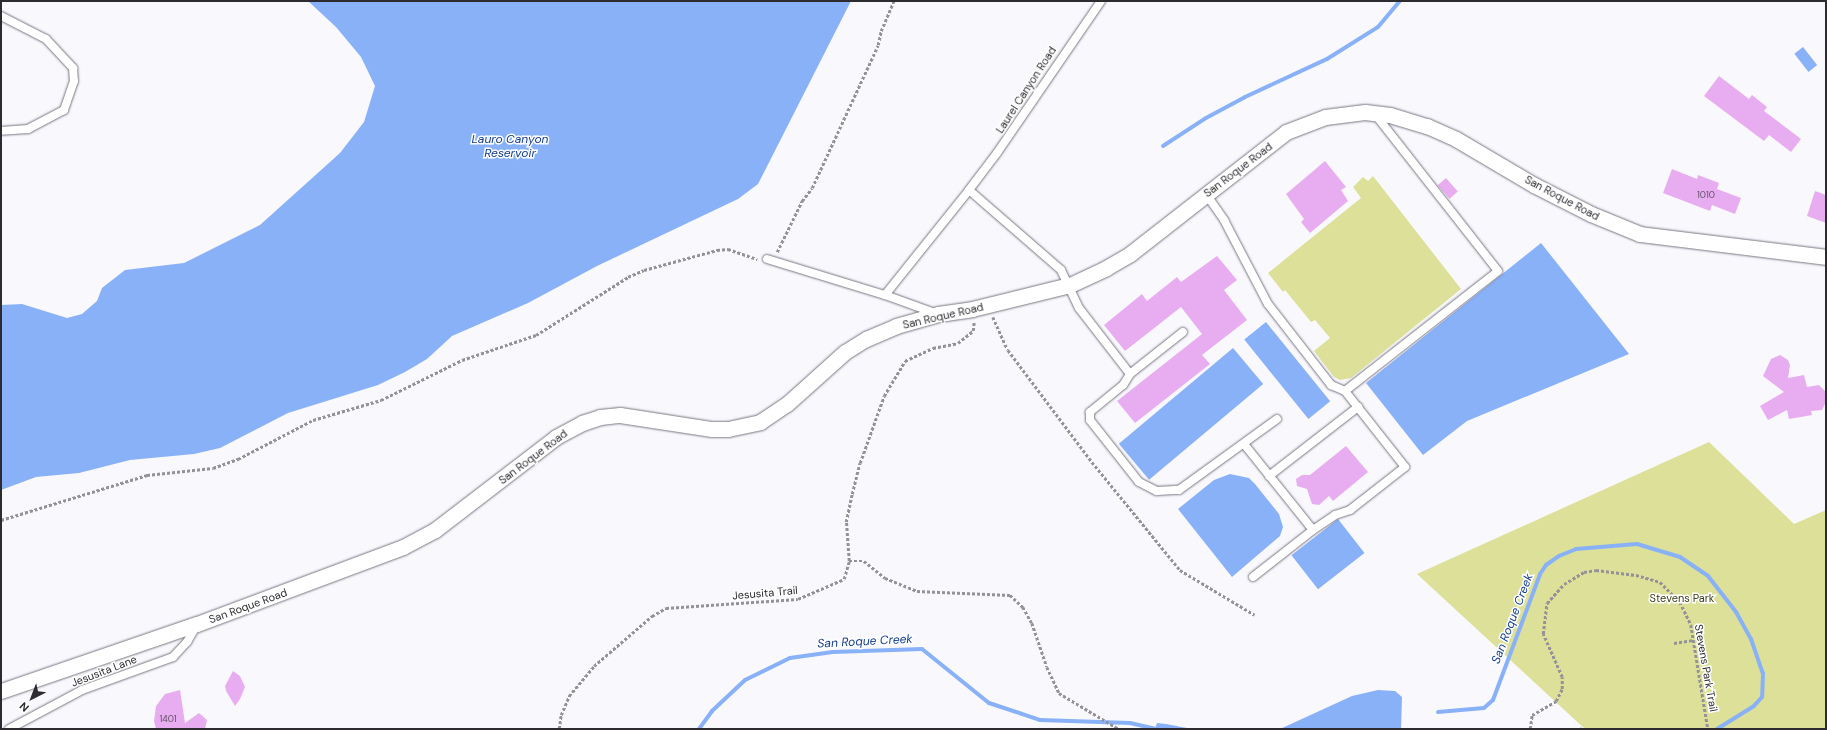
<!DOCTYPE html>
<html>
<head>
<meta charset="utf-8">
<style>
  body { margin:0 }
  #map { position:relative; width:1827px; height:730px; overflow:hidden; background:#f9f8fd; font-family:"DM Sans",sans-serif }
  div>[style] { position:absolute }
  .green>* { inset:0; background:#dce098 }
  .water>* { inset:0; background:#89b1f8; transform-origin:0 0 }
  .stream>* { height:4px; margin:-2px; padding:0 2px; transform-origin:2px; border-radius:2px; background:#89b1f8 }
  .building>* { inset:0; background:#e8adf0; transform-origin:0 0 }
  .path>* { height:2.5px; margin-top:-1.25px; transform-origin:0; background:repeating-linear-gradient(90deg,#949297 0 3px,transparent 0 5px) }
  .roads { filter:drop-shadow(0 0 1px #787681) drop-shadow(0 0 1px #787681) }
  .lane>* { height:8px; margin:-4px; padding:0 4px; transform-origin:4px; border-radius:4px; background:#fff }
  .street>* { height:15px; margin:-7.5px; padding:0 7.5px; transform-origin:7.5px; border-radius:7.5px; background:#fff }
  span { translate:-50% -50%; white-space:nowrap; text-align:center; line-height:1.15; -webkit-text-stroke:3px #fff; paint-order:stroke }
  .number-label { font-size:9px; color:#5c4c60 }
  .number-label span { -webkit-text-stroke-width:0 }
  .street-label { font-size:11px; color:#2d2b30 }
  .park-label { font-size:11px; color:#3c3e18 }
  .water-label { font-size:12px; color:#123c8d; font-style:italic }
  .frame { position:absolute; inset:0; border:2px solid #2d2b30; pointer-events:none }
  .north { position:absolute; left:12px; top:678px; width:40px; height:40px; -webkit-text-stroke:3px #fff; paint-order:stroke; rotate:222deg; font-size:11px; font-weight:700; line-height:16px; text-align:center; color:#2d2b30 }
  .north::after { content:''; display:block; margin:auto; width:14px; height:18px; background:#2d2b30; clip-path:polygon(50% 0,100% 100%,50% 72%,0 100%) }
</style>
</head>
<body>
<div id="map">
  <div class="green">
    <div style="clip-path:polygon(1373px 176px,1461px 289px,1351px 378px,1340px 380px,1334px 377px,1314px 351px,1330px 338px,1315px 320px,1311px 322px,1285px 290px,1283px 292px,1268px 273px,1361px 198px,1353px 187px,1363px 177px,1368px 181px)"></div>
    <div style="clip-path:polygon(1709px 442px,1794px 524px,1826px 510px,1826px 729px,1585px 729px,1417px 574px)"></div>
  </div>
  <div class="water">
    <div style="clip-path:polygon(308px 1px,851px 1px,758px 184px,738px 199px,597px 266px,528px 303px,452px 336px,427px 359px,405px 372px,378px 385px,288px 413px,220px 448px,194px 454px,130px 460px,79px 473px,36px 477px,1px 490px,1px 305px,22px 304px,67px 318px,82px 314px,97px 301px,102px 288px,125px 270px,184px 263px,260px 225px,340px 153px,364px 122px,375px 86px,361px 57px,336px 27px)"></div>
    <div style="left:1803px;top:47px;width:23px;height:11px;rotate:52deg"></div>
    <div style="clip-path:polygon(1541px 243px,1629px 354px,1467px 421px,1423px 455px,1366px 383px)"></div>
    <div style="left:1266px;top:322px;width:102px;height:28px;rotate:51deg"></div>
    <div style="left:1233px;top:348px;width:47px;height:149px;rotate:50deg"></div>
    <div style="clip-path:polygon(1230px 474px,1249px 478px,1255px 484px,1279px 514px,1283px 527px,1280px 536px,1232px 577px,1178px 509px,1214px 480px)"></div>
    <div style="left:1338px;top:519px;width:43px;height:59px;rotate:52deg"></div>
    <div style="clip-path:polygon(1378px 690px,1395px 691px,1402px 697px,1401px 729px,1280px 729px,1352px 696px)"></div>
    <div style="clip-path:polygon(1157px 723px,1166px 724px,1192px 729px,1155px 729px)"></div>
  </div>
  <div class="stream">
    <div style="left:1163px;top:146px;width:51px;rotate:-33.1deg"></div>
    <div style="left:1206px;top:118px;width:44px;rotate:-28.3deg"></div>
    <div style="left:1245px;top:97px;width:90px;rotate:-24.9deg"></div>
    <div style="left:1327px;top:59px;width:60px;rotate:-32.1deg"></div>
    <div style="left:1378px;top:27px;width:34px;rotate:-50deg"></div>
    <div style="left:1438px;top:712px;width:46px;rotate:-5deg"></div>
    <div style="left:1484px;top:708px;width:12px;rotate:-42deg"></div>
    <div style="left:1493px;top:700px;width:134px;rotate:-69.5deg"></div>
    <div style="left:1540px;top:574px;width:11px;rotate:-56deg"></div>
    <div style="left:1546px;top:565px;width:16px;rotate:-35deg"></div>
    <div style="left:1559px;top:556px;width:18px;rotate:-22deg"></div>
    <div style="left:1576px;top:549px;width:61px;rotate:-4.7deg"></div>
    <div style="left:1637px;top:544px;width:45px;rotate:16.8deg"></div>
    <div style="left:1680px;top:557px;width:34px;rotate:34deg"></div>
    <div style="left:1708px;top:576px;width:46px;rotate:52.1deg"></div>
    <div style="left:1736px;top:612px;width:31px;rotate:61deg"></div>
    <div style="left:1751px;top:639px;width:36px;rotate:71deg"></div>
    <div style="left:1763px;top:673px;width:24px;rotate:92deg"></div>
    <div style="left:1762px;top:697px;width:12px;rotate:132deg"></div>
    <div style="left:1754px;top:706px;width:44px;rotate:148.1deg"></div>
    <div style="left:699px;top:729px;width:22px;rotate:-54deg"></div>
    <div style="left:712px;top:711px;width:45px;rotate:-43.2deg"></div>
    <div style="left:745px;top:680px;width:50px;rotate:-26.1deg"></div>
    <div style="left:790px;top:658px;width:43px;rotate:-7.9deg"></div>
    <div style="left:833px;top:652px;width:89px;rotate:-1.9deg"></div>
    <div style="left:922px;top:649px;width:86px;rotate:38.9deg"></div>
    <div style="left:989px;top:703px;width:54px;rotate:18.4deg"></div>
    <div style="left:1040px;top:720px;width:90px;rotate:1.9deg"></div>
    <div style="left:1130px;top:723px;width:28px;rotate:13deg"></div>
  </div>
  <div class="building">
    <div style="clip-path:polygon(1719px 76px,1749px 99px,1752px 95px,1767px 107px,1764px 111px,1801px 139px,1791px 152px,1769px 135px,1764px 141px,1704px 96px)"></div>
    <div style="clip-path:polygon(1325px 161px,1346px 187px,1341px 190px,1348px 201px,1310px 233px,1301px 222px,1304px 219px,1286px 194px)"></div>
    <div style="clip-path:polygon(1672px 169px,1697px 179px,1698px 175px,1719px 183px,1717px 189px,1741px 198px,1735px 214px,1712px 205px,1710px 211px,1663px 193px)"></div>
    <div style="left:1446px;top:178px;width:18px;height:11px;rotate:49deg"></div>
    <div style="clip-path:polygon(1815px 191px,1826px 195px,1826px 223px,1807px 216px)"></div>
    <div style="clip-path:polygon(1217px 256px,1237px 280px,1224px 290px,1247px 320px,1202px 355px,1210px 364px,1135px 423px,1117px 401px,1202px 334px,1181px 307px,1125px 351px,1104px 325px,1142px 294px,1147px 301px,1177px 277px,1181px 282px)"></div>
    <div style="clip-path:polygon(1780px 355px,1788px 360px,1790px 365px,1788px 378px,1804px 375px,1807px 387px,1819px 385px,1826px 392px,1826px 402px,1822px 410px,1811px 411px,1812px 415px,1789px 419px,1787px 410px,1768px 420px,1760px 406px,1784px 392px,1763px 376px,1771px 359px)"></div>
    <div style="clip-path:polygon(1346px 446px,1368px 472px,1333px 501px,1329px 496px,1319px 505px,1312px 504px,1307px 489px,1297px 486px,1296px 479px,1302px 475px,1310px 475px)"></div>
    <div style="clip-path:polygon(233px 671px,240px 676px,245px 687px,240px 699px,235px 706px,226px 691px,225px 686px)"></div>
    <div style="clip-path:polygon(180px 690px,185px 723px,199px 713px,207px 720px,205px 729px,156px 729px,154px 721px,156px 706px,165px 694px)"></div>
  </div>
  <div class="path">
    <div style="left:777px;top:252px;width:57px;rotate:-63.9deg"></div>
    <div style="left:802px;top:201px;width:16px;rotate:-52deg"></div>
    <div style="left:812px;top:188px;width:157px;rotate:-65.2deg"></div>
    <div style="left:878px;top:45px;width:14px;rotate:-78deg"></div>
    <div style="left:881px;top:31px;width:33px;rotate:-67deg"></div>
    <div style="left:993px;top:317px;width:36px;rotate:66deg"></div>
    <div style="left:1008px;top:350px;width:140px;rotate:53.1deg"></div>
    <div style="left:1092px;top:462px;width:139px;rotate:50.8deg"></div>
    <div style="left:1180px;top:570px;width:87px;rotate:31deg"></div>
    <div style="left:1px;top:520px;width:153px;rotate:-17.1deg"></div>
    <div style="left:147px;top:475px;width:66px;rotate:-6.1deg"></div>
    <div style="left:213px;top:468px;width:27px;rotate:-20deg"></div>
    <div style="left:238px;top:459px;width:85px;rotate:-27.5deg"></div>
    <div style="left:313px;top:420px;width:71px;rotate:-16.4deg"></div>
    <div style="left:381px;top:400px;width:90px;rotate:-26.3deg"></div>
    <div style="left:462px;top:360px;width:78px;rotate:-18.7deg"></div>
    <div style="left:536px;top:335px;width:109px;rotate:-32.2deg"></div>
    <div style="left:628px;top:277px;width:17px;rotate:-24deg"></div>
    <div style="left:644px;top:270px;width:76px;rotate:-15.3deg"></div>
    <div style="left:717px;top:250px;width:11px;rotate:-5deg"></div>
    <div style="left:728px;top:249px;width:31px;rotate:19deg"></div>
    <div style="left:849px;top:561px;width:15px"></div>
    <div style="left:864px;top:561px;width:27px;rotate:39deg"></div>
    <div style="left:885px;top:578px;width:35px;rotate:22deg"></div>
    <div style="left:917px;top:591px;width:93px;rotate:2.5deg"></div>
    <div style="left:1010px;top:595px;width:18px;rotate:43deg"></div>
    <div style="left:1023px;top:607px;width:18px;rotate:61deg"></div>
    <div style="left:1032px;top:623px;width:46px;rotate:71.2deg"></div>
    <div style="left:1047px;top:667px;width:29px;rotate:65deg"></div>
    <div style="left:1059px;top:693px;width:70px;rotate:31deg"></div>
    <div style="left:1674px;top:643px;width:20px;rotate:-9deg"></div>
    <div style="left:559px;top:729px;width:14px;rotate:-82deg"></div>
    <div style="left:561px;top:715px;width:21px;rotate:-67deg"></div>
    <div style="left:569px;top:696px;width:39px;rotate:-50deg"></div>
    <div style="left:594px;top:666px;width:77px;rotate:-40.8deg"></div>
    <div style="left:652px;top:616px;width:16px;rotate:-30deg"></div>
    <div style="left:666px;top:608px;width:132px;rotate:-3.9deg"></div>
    <div style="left:798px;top:599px;width:50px;rotate:-23.5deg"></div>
    <div style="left:844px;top:579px;width:19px;rotate:-74deg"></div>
    <div style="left:849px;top:561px;width:39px;rotate:-94deg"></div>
    <div style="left:846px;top:522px;width:29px;rotate:-78deg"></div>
    <div style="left:852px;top:494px;width:32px;rotate:-76deg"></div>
    <div style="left:860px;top:463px;width:71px;rotate:-70.3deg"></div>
    <div style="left:884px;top:396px;width:41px;rotate:-59deg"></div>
    <div style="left:905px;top:361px;width:31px;rotate:-25deg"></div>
    <div style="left:933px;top:348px;width:25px;rotate:-11deg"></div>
    <div style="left:958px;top:343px;width:19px;rotate:-39deg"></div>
    <div style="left:973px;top:331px;width:9px;rotate:-84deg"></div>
    <div style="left:1530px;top:729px;width:14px;rotate:-82deg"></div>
    <div style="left:1532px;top:715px;width:28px;rotate:-30deg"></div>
    <div style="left:1556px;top:701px;width:13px;rotate:-63deg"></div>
    <div style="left:1562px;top:689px;width:12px;rotate:-90deg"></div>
    <div style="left:1562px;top:677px;width:47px;rotate:-113.8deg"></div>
    <div style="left:1543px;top:634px;width:31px;rotate:-83deg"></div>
    <div style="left:1547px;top:603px;width:25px;rotate:-48deg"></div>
    <div style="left:1564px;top:584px;width:23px;rotate:-31deg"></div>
    <div style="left:1584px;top:572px;width:12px;rotate:-9deg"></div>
    <div style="left:1596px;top:570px;width:40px;rotate:7.1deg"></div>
    <div style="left:1636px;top:575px;width:25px;rotate:16deg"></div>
    <div style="left:1660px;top:582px;width:28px;rotate:45deg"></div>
    <div style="left:1680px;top:602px;width:25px;rotate:64deg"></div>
    <div style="left:1691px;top:625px;width:105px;rotate:80.7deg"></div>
    <div style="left:1580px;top:729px;width:2px;rotate:-27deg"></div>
  </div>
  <div class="roads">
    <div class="lane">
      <div style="left:1px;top:16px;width:51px;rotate:27.1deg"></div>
      <div style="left:46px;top:39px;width:40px;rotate:47deg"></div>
      <div style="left:73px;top:68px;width:13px;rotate:86deg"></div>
      <div style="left:74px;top:81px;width:31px;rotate:109deg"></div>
      <div style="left:64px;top:110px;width:41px;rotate:152.2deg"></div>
      <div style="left:28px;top:129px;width:27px;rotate:176deg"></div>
      <div style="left:969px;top:190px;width:46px;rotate:-52.9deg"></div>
      <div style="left:997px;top:153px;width:184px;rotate:-55.6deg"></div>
      <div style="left:1206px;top:194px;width:32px;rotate:55deg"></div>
      <div style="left:1224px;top:220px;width:95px;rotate:62.4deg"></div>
      <div style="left:1268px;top:304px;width:103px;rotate:52.1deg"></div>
      <div style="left:1331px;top:385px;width:15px;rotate:23deg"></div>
      <div style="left:1345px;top:391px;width:194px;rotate:-38.1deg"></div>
      <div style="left:1498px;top:271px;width:199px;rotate:-128.1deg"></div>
      <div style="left:767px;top:259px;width:123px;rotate:17deg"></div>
      <div style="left:885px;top:295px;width:53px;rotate:19.8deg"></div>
      <div style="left:885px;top:295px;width:134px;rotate:-51.3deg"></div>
      <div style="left:969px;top:190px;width:122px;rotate:41deg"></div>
      <div style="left:1061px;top:270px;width:42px;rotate:64.7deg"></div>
      <div style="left:1079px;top:308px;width:83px;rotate:52.3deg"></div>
      <div style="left:1183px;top:332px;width:68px;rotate:141.6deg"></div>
      <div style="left:1130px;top:374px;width:13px;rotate:122deg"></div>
      <div style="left:1123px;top:385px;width:43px;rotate:140.7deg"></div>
      <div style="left:1090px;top:412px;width:8px;rotate:90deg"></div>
      <div style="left:1090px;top:420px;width:79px;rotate:51.7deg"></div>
      <div style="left:1139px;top:482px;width:20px;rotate:27deg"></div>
      <div style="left:1157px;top:491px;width:22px;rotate:-3deg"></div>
      <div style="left:1179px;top:490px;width:121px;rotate:-35.9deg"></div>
      <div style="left:1244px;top:444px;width:110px;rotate:51.3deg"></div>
      <div style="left:1269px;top:476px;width:113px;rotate:-37.8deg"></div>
      <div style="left:1253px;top:577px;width:76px;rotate:-38.1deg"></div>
      <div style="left:1313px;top:530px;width:27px;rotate:-34deg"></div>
      <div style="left:1335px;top:515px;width:16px;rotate:-18deg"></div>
      <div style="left:1350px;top:510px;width:70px;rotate:-38deg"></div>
      <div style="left:1405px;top:467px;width:97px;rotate:-128.3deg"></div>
      <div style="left:9px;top:729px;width:83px;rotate:-28.1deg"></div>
      <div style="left:82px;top:690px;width:97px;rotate:-19.9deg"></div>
      <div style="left:173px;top:657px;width:21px;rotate:-47deg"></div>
      <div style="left:187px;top:642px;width:20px;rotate:-60deg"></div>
    </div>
    <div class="street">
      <div style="left:1px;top:691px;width:207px;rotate:-18.9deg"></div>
      <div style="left:197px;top:624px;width:220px;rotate:-20.5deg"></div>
      <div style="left:403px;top:547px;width:36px;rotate:-28deg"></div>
      <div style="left:435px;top:530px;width:153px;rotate:-37.5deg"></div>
      <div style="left:556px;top:437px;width:30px;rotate:-28deg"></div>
      <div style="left:582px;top:423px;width:19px;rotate:-18deg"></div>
      <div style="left:600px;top:417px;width:20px;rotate:-6deg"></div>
      <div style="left:620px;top:415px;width:93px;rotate:8.7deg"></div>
      <div style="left:712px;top:429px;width:16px"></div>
      <div style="left:728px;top:429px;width:33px;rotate:-12deg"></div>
      <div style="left:760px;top:422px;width:32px;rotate:-34deg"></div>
      <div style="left:787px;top:404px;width:78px;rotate:-41.9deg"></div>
      <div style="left:845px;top:352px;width:25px;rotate:-32deg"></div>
      <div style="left:866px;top:339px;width:33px;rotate:-23deg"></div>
      <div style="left:896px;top:326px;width:44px;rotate:-15.9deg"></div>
      <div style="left:938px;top:314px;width:34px;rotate:-8deg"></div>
      <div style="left:972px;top:309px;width:101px;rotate:-13.8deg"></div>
      <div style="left:1070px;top:285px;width:40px;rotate:-25deg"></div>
      <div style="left:1106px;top:268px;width:28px;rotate:-30deg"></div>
      <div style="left:1130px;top:254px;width:198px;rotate:-38deg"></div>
      <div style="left:1286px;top:132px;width:42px;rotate:-21deg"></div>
      <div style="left:1325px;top:117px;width:40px;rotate:-7.1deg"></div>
      <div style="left:1365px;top:112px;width:25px;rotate:7deg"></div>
      <div style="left:1390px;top:115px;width:39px;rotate:17deg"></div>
      <div style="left:1427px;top:126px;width:32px;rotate:24deg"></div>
      <div style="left:1456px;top:139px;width:91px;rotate:30.5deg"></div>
      <div style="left:1534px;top:185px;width:64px;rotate:27deg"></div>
      <div style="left:1591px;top:214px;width:53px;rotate:22.2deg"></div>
      <div style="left:1640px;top:234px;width:187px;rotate:7deg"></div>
    </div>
  </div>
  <div class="number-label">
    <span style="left:1706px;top:195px">1010</span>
    <span style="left:168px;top:719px">1401</span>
  </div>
  <div class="street-label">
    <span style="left:1026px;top:90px;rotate:-57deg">Laurel Canyon Road</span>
    <span style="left:1238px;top:170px;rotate:-37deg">San Roque Road</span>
    <span style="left:1562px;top:198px;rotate:28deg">San Roque Road</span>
    <span style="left:943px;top:316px;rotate:-13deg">San Roque Road</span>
    <span style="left:533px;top:457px;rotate:-37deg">San Roque Road</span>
    <span style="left:765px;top:593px;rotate:-5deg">Jesusita Trail</span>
    <span style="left:248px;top:606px;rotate:-20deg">San Roque Road</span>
    <span style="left:1706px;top:668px;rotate:80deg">Stevens Park Trail</span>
    <span style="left:104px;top:671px;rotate:-21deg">Jesusita Lane</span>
  </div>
  <div class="park-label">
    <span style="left:1682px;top:598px">Stevens Park</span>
  </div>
  <div class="water-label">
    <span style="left:510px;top:147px">Lauro Canyon<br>Reservoir</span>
    <span style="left:1513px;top:619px;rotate:-69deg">San Roque Creek</span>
    <span style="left:865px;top:642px;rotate:-3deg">San Roque Creek</span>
  </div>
  <div class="frame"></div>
  <div class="north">N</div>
</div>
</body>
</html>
